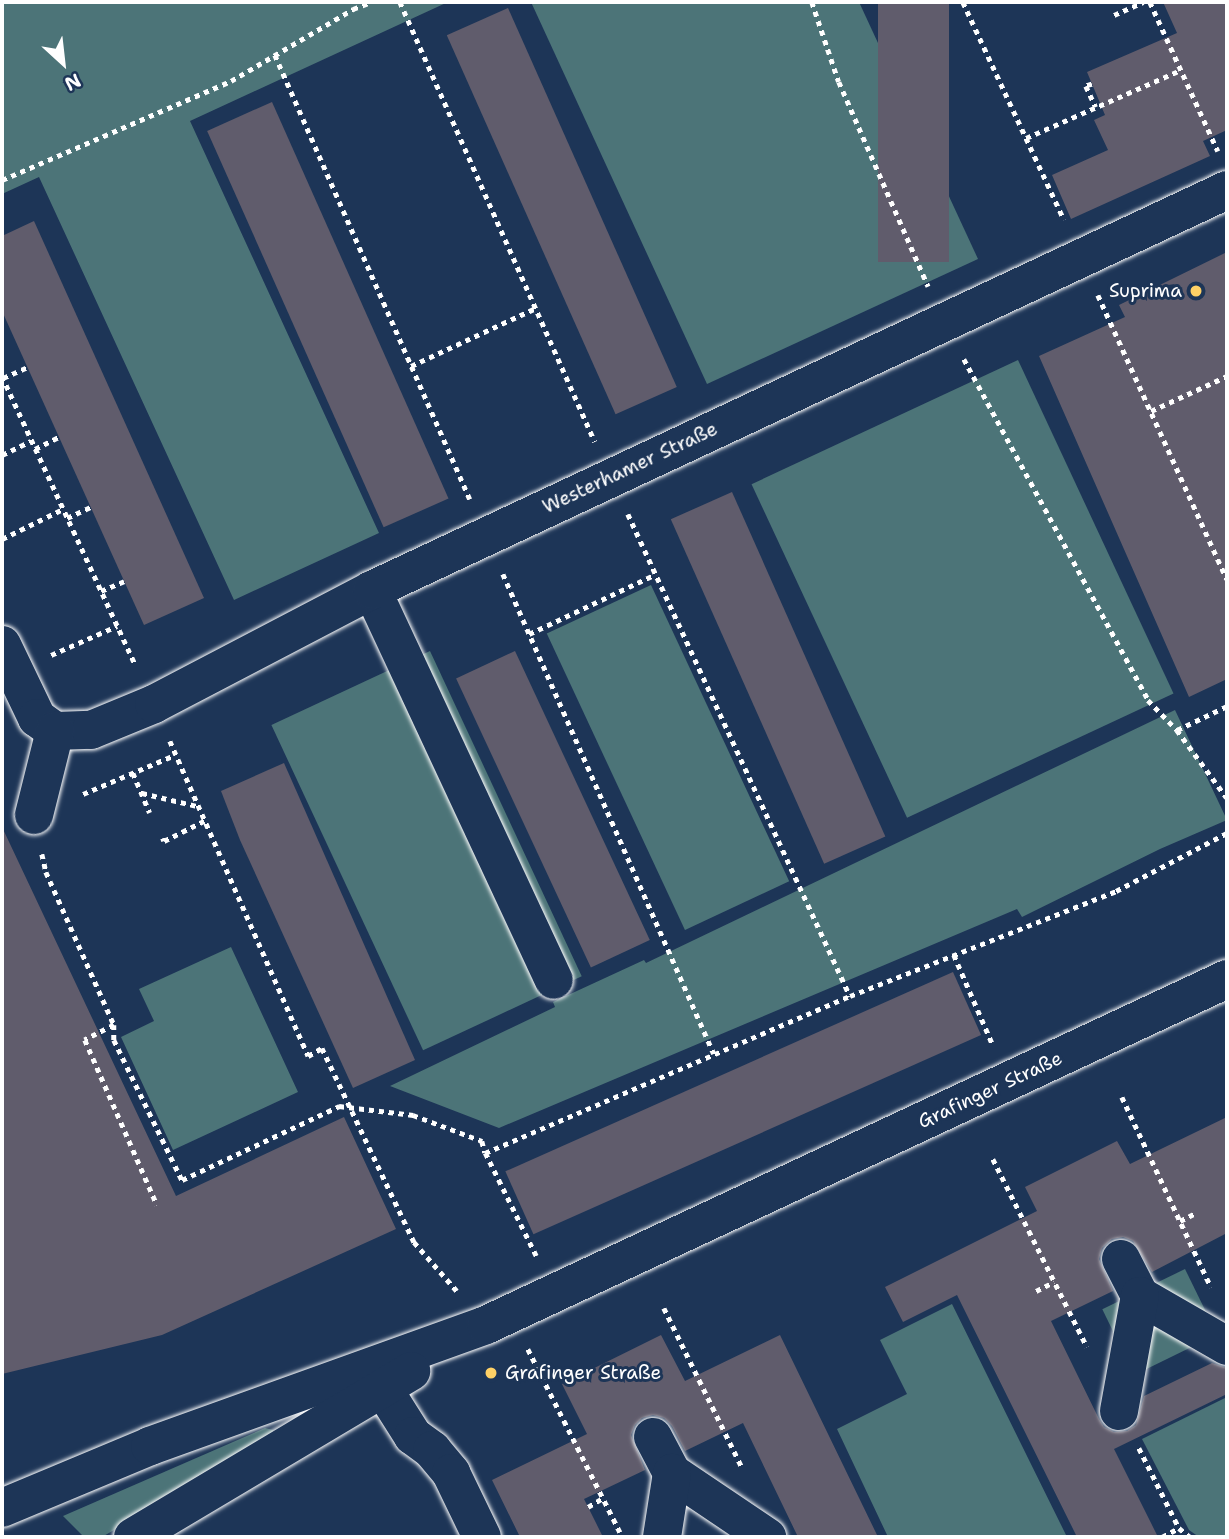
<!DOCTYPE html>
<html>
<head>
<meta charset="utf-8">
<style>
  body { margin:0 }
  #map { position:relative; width:1229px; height:1539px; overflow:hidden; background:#1d3557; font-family:"Shantell Sans",sans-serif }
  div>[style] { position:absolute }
  .green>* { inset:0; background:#4c7478; transform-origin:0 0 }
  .building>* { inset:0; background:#605c6c; transform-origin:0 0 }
  .path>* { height:4.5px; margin-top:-2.25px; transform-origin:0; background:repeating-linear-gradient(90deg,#fff 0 5px,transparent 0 10px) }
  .roads { filter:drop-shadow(0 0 2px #fff) drop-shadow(0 0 2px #fff) }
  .minor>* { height:38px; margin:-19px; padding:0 19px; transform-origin:19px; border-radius:19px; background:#1d3557 }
  .dots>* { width:19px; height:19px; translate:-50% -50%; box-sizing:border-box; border:4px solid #1d3557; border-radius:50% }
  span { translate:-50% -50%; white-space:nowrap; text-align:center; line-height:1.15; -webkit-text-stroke:6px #1d3557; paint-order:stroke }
  .poi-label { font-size:19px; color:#fff }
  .right { translate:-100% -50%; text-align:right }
  .left { translate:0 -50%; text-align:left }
  .street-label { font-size:19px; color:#fff }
  .frame { position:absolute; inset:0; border:4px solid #fff; pointer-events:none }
  .north { position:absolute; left:28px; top:28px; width:70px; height:70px; -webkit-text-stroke:5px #1d3557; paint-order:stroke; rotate:153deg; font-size:19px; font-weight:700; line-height:28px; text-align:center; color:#fff }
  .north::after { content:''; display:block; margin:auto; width:24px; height:32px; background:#fff; clip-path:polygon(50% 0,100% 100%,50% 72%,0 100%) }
</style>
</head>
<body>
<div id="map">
  <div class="green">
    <div style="clip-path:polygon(2px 2px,448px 2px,190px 121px,379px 533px,234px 600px,39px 177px,2px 194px)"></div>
    <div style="clip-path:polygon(531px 2px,859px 2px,978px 259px,707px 384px)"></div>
    <div style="left:1018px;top:360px;width:368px;height:294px;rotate:65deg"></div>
    <div style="left:651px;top:585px;width:327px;height:115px;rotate:65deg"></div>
    <div style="left:430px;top:651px;width:359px;height:175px;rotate:65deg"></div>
    <div style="clip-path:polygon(1175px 710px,1227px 820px,1160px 849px,1022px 917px,1017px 909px,499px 1128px,390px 1086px,555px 1007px,553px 1002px,644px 960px,646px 963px)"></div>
    <div style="clip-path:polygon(231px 947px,298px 1092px,173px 1150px,121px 1037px,154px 1021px,139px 989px)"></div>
    <div style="left:1185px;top:1269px;width:73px;height:92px;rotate:64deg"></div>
    <div style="clip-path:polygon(952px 1304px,1067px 1537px,888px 1537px,837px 1429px,907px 1394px,880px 1340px)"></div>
    <div style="clip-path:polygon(1227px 1397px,1227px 1537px,1199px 1537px,1189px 1530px,1142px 1439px)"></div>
    <div style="clip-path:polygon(265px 1428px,273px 1430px,274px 1437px,102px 1537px,84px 1537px,63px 1516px)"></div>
  </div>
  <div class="building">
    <div style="left:878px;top:2px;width:71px;height:260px"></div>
    <div style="clip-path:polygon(1163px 2px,1227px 2px,1227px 130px,1203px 141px,1210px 156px,1071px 219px,1052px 175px,1108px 150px,1094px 120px,1105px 115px,1087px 72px,1177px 33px)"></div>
    <div style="left:508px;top:8px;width:415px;height:67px;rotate:66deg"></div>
    <div style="left:272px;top:102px;width:434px;height:71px;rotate:66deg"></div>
    <div style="clip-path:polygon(34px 221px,204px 598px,144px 625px,2px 311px,2px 236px)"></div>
    <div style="clip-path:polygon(1227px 252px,1227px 679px,1189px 697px,1039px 356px,1125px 317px,1119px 305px)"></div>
    <div style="left:732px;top:492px;width:377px;height:67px;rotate:66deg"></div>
    <div style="left:515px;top:651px;width:319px;height:65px;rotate:65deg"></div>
    <div style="clip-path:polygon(284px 763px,415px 1060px,353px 1088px,240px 840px,221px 791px)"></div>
    <div style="clip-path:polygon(2px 827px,176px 1196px,344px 1117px,396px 1229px,162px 1335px,2px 1374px)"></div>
    <div style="left:953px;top:972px;width:69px;height:490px;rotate:66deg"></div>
    <div style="clip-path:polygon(1227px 1117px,1227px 1233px,1152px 1272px,1133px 1241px,1123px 1237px,1112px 1239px,1102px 1248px,1099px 1259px,1113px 1291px,1051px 1321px,1099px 1419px,1104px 1427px,1114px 1432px,1127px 1431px,1136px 1425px,1144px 1396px,1212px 1363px,1227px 1368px,1227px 1394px,1114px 1449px,1158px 1537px,1077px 1537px,957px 1295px,903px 1322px,885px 1287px,1037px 1211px,1025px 1187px,1117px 1141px,1130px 1164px)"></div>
    <div style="clip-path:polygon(661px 1335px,685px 1381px,780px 1335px,878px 1537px,798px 1537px,743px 1423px,685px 1451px,672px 1426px,664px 1418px,653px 1415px,642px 1418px,635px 1425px,631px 1435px,645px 1470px,584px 1499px,603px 1537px,520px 1537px,492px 1480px,587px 1434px,562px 1384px)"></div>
  </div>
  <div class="path">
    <div style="left:400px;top:2px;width:481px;rotate:66.1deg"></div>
    <div style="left:812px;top:2px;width:84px;rotate:71.4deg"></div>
    <div style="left:839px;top:82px;width:223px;rotate:66.4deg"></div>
    <div style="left:963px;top:2px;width:240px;rotate:65.1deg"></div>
    <div style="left:1150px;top:2px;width:164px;rotate:65.5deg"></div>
    <div style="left:1114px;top:15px;width:32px;rotate:-24deg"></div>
    <div style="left:275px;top:55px;width:485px;rotate:66.3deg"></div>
    <div style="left:1092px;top:84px;width:6px;rotate:162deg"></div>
    <div style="left:1086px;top:86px;width:23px;rotate:65deg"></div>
    <div style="left:1026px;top:138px;width:169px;rotate:-23.7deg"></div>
    <div style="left:2px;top:180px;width:249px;rotate:-23.4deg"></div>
    <div style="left:231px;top:81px;width:142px;rotate:-30.5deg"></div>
    <div style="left:353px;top:9px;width:19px;rotate:-21deg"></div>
    <div style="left:1098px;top:295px;width:312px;rotate:65.6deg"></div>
    <div style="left:964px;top:359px;width:387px;rotate:61.6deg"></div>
    <div style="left:1148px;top:700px;width:42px;rotate:46deg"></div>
    <div style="left:1177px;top:730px;width:84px;rotate:53.7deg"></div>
    <div style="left:411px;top:366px;width:138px;rotate:-24.9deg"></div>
    <div style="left:2px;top:376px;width:319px;rotate:65.2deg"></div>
    <div style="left:3px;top:378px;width:27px;rotate:-24deg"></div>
    <div style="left:1151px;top:411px;width:84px;rotate:-24.7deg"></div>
    <div style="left:35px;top:449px;width:27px;rotate:-27deg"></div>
    <div style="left:2px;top:455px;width:32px;rotate:-26deg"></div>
    <div style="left:628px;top:514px;width:531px;rotate:65.27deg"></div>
    <div style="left:67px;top:518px;width:26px;rotate:-25deg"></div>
    <div style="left:2px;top:539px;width:68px;rotate:-26.2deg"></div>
    <div style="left:503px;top:574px;width:524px;rotate:66.27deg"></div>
    <div style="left:101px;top:591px;width:25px;rotate:-23deg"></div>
    <div style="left:529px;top:634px;width:140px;rotate:-25.3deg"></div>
    <div style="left:51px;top:655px;width:72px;rotate:-23.7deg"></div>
    <div style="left:1177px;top:730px;width:55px;rotate:-25.6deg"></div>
    <div style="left:170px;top:741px;width:344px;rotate:66.3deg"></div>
    <div style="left:308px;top:1056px;width:16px;rotate:-30deg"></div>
    <div style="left:322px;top:1048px;width:215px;rotate:64.6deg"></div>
    <div style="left:414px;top:1242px;width:65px;rotate:48.7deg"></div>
    <div style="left:133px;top:773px;width:43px;rotate:67deg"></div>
    <div style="left:142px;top:793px;width:57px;rotate:13.3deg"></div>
    <div style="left:83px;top:794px;width:100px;rotate:-23deg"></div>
    <div style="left:163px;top:838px;width:3px;rotate:72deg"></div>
    <div style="left:164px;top:841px;width:45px;rotate:-26.6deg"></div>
    <div style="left:42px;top:854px;width:18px;rotate:77deg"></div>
    <div style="left:46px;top:872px;width:167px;rotate:66deg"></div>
    <div style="left:114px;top:1025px;width:33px;rotate:153deg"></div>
    <div style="left:85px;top:1040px;width:180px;rotate:66.4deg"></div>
    <div style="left:954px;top:955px;width:96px;rotate:66.6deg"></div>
    <div style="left:114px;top:1025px;width:15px;rotate:90deg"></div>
    <div style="left:114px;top:1040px;width:156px;rotate:64.1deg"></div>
    <div style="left:182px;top:1180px;width:174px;rotate:-25.2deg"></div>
    <div style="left:339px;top:1106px;width:75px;rotate:6.9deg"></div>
    <div style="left:413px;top:1115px;width:74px;rotate:20.6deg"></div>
    <div style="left:482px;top:1141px;width:12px;rotate:76deg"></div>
    <div style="left:1122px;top:1097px;width:210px;rotate:64.9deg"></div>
    <div style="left:993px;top:1159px;width:210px;rotate:63.4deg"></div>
    <div style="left:1180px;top:1221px;width:18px;rotate:-27deg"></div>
    <div style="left:536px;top:1256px;width:115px;rotate:-116.3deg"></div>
    <div style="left:485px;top:1153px;width:397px;rotate:-23.3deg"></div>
    <div style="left:850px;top:996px;width:286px;rotate:-21.5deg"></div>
    <div style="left:1116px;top:891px;width:125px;rotate:-27.6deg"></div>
    <div style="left:1036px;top:1291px;width:20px;rotate:-27deg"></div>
    <div style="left:664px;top:1308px;width:177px;rotate:63.9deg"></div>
    <div style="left:528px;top:1349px;width:205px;rotate:63.3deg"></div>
    <div style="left:1139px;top:1448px;width:89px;rotate:63.4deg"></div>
    <div style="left:1179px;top:1528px;width:14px;rotate:39deg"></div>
    <div style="left:588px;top:1507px;width:17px;rotate:-31deg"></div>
    <div style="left:1162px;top:1537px;width:19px;rotate:-28deg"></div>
  </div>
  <div class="roads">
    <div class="minor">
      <div style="left:372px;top:590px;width:430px;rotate:65deg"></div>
      <div style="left:2px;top:645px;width:81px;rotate:64.4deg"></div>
      <div style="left:37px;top:718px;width:22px;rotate:36deg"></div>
      <div style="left:55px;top:731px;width:36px;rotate:-2deg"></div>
      <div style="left:91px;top:730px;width:68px;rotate:-22.4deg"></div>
      <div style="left:154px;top:704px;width:246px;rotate:-27.6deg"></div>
      <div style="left:372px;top:590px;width:944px;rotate:-25.07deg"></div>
      <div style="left:34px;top:815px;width:87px;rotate:-76deg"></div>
      <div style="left:1121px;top:1259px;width:42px;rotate:62.8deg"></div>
      <div style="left:1140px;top:1296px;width:100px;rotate:29.9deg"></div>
      <div style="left:382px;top:1387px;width:58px;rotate:57.7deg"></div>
      <div style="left:413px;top:1436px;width:24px;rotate:36deg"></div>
      <div style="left:432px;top:1450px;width:30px;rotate:50deg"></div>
      <div style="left:451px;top:1473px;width:71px;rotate:64.2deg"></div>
      <div style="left:1119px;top:1411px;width:117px;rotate:-79.7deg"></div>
      <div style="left:653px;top:1437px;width:41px;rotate:62.2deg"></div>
      <div style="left:672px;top:1473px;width:115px;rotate:34deg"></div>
      <div style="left:2px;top:1508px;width:160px;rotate:-22.7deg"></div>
      <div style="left:150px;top:1446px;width:357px;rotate:-19.8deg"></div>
      <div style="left:486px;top:1325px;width:818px;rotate:-25.03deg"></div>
      <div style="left:133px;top:1537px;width:324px;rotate:-30.8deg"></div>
      <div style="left:662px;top:1537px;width:65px;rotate:-81.1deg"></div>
    </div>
  </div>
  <div class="dots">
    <div style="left:1196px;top:291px;background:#ffd166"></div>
    <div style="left:491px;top:1373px;background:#ffd166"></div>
  </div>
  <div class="poi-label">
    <span class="right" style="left:1182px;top:291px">Suprima</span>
    <span class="left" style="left:505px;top:1373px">Grafinger Straße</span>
  </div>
  <div class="street-label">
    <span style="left:630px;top:468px;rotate:-25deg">Westerhamer Straße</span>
    <span style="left:990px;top:1090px;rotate:-25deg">Grafinger Straße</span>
  </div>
  <div class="frame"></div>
  <div class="north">N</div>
</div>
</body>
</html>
